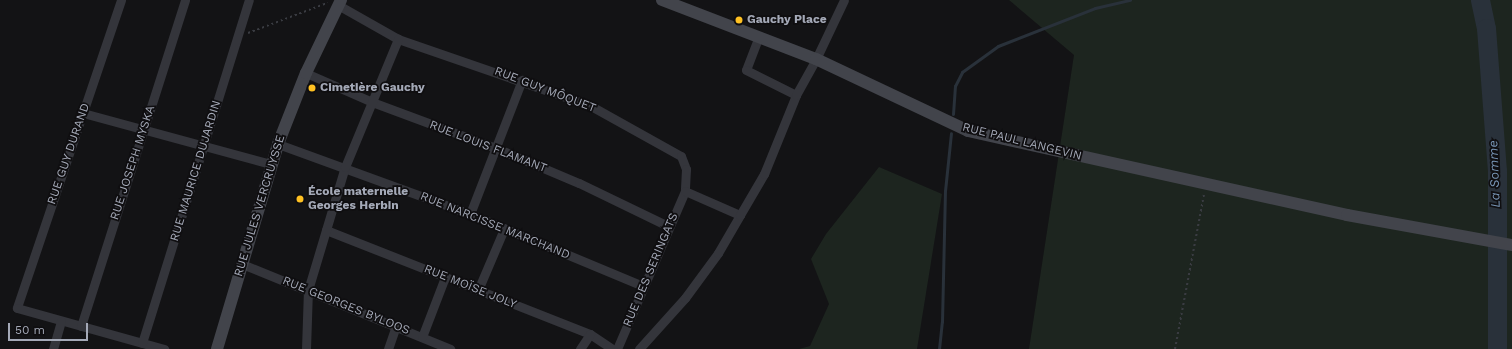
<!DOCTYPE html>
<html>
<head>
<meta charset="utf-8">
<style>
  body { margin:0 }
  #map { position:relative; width:1512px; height:349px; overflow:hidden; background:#131315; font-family:"Work Sans",sans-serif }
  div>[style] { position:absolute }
  .green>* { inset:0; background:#1d251f }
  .stream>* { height:3px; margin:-1.5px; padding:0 1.5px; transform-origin:1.5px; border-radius:1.5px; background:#29313a }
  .river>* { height:19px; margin:-9.5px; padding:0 9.5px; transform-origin:9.5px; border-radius:9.5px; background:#29313a }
  .path>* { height:2px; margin-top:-1px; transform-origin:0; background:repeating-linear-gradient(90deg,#3a3c42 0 2px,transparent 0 5px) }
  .street>* { height:9px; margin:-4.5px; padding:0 4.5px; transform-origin:4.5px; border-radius:4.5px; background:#34353b }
  .secondary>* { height:12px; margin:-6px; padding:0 6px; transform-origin:6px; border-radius:6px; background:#42444b }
  .dots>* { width:11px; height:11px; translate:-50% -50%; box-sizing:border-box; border:2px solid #0f0e10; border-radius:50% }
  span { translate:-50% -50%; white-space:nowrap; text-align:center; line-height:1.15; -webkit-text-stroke:3.5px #0f0e10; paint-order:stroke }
  .poi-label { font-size:12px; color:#a4a9b7; font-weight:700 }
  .left { translate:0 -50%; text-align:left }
  .street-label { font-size:12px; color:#a4a9b7 }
  .water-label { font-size:13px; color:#7895b5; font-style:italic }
  .scale { position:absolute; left:8px; top:323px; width:80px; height:18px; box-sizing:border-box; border:2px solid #a4a9b7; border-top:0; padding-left:5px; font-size:12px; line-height:14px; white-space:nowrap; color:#a4a9b7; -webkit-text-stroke:3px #0f0e10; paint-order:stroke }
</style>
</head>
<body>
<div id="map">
  <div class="green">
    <div style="clip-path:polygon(1009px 0,1512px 0,1512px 349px,1029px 349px,1074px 55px)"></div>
    <div style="clip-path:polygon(879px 167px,942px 194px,917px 349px,799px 349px,810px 346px,829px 304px,811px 259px,826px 234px)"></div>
  </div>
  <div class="stream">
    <div style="left:953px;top:114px;width:28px;rotate:-86deg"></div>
    <div style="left:955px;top:86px;width:16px;rotate:-63deg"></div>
    <div style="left:962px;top:72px;width:44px;rotate:-35.8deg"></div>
    <div style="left:998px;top:46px;width:104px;rotate:-21.4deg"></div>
    <div style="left:1095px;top:8px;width:36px;rotate:-13deg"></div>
    <div style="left:939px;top:349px;width:27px;rotate:-84deg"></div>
    <div style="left:942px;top:322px;width:131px;rotate:-88.7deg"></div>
    <div style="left:945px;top:191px;width:58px;rotate:-84.1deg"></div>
  </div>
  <div class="river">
    <div style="left:1480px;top:0;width:29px;rotate:78deg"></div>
    <div style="left:1486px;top:28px;width:143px;rotate:85.6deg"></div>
    <div style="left:1497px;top:171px;width:178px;rotate:90deg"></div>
  </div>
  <div class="path">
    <div style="left:248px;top:33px;width:85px;rotate:-20.8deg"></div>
    <div style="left:1175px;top:349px;width:158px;rotate:-79.4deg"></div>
  </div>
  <div class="street">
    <div style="left:121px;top:0;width:325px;rotate:108.7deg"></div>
    <div style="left:17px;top:308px;width:153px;rotate:15.6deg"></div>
    <div style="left:338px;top:5px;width:69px;rotate:29.5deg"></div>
    <div style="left:398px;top:39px;width:204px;rotate:19.1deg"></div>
    <div style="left:591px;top:106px;width:103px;rotate:29.1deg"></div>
    <div style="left:681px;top:156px;width:14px;rotate:69deg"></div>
    <div style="left:686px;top:169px;width:22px;rotate:93deg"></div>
    <div style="left:685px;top:191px;width:172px;rotate:113.3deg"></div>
    <div style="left:759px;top:36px;width:36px;rotate:111deg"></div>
    <div style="left:746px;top:70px;width:56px;rotate:26.6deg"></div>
    <div style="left:306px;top:73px;width:72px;rotate:23.7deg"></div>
    <div style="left:372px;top:102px;width:132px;rotate:20.4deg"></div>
    <div style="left:496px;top:148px;width:90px;rotate:22.9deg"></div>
    <div style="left:579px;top:183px;width:99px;rotate:25.8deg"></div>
    <div style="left:83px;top:113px;width:195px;rotate:15.2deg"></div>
    <div style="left:278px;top:144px;width:204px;rotate:20deg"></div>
    <div style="left:470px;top:214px;width:187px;rotate:22.6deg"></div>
    <div style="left:685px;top:191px;width:60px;rotate:23.6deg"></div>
    <div style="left:470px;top:214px;width:144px;rotate:-68.8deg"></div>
    <div style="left:326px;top:230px;width:284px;rotate:21.5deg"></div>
    <div style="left:590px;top:334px;width:27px;rotate:34deg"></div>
    <div style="left:242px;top:264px;width:225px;rotate:22.2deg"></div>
    <div style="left:478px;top:290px;width:66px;rotate:-66.9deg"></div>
    <div style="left:81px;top:326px;width:342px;rotate:-72.3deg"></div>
    <div style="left:422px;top:337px;width:64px;rotate:-69deg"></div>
    <div style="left:142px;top:343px;width:359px;rotate:-72.7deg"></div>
    <div style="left:53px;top:349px;width:29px;rotate:-74deg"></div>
    <div style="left:306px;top:349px;width:59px;rotate:-88.1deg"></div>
    <div style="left:308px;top:290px;width:128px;rotate:-73.3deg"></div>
    <div style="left:345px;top:167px;width:139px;rotate:-67.5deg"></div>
    <div style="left:388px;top:349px;width:24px;rotate:-71deg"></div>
    <div style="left:580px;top:349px;width:18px;rotate:-56deg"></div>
    <div style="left:639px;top:349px;width:69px;rotate:-48deg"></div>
    <div style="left:685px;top:298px;width:56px;rotate:-53.7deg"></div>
    <div style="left:718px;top:253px;width:44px;rotate:-59.9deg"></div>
    <div style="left:740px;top:215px;width:48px;rotate:-59.7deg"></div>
    <div style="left:764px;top:174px;width:85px;rotate:-67.9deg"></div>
    <div style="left:796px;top:95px;width:41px;rotate:-60.9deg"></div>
    <div style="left:816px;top:59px;width:65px;rotate:-64.6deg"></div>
  </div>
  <div class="secondary">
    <div style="left:662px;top:0;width:165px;rotate:21deg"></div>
    <div style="left:816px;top:59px;width:168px;rotate:25.3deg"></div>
    <div style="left:968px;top:131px;width:388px;rotate:12.5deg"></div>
    <div style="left:1347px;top:215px;width:168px;rotate:10.3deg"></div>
    <div style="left:217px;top:349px;width:214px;rotate:-73.4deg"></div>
    <div style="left:278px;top:144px;width:76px;rotate:-68.5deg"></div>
    <div style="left:306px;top:73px;width:81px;rotate:-64.4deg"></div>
  </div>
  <div class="dots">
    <div style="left:739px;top:20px;background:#ffc122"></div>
    <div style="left:312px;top:88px;background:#ffc122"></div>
    <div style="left:300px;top:199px;background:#ffc122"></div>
  </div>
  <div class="poi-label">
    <span class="left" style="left:747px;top:20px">Gauchy Place</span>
    <span class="left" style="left:320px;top:88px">Cimetière Gauchy</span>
    <span class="left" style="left:308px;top:199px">École maternelle<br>Georges Herbin</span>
  </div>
  <div class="street-label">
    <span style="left:545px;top:90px;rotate:21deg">RUE GUY MÔQUET</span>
    <span style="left:1022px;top:142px;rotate:14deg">RUE PAUL LANGEVIN</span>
    <span style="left:488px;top:147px;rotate:21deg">RUE LOUIS FLAMANT</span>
    <span style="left:69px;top:154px;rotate:-71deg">RUE GUY DURAND</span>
    <span style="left:133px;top:163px;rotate:-72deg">RUE JOSEPH MYSKA</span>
    <span style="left:196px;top:171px;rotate:-73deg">RUE MAURICE DUJARDIN</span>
    <span style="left:260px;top:206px;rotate:-73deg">RUE JULES VERCRUYSSE</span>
    <span style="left:495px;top:226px;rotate:22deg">RUE NARCISSE MARCHAND</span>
    <span style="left:651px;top:270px;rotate:-67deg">RUE DES SERINGATS</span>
    <span style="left:470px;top:287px;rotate:22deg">RUE MOÏSE JOLY</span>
    <span style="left:346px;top:306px;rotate:22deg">RUE GEORGES BYLOOS</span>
  </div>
  <div class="water-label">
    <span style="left:1495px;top:174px;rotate:-92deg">La Somme</span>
  </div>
  <div class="scale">50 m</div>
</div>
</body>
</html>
